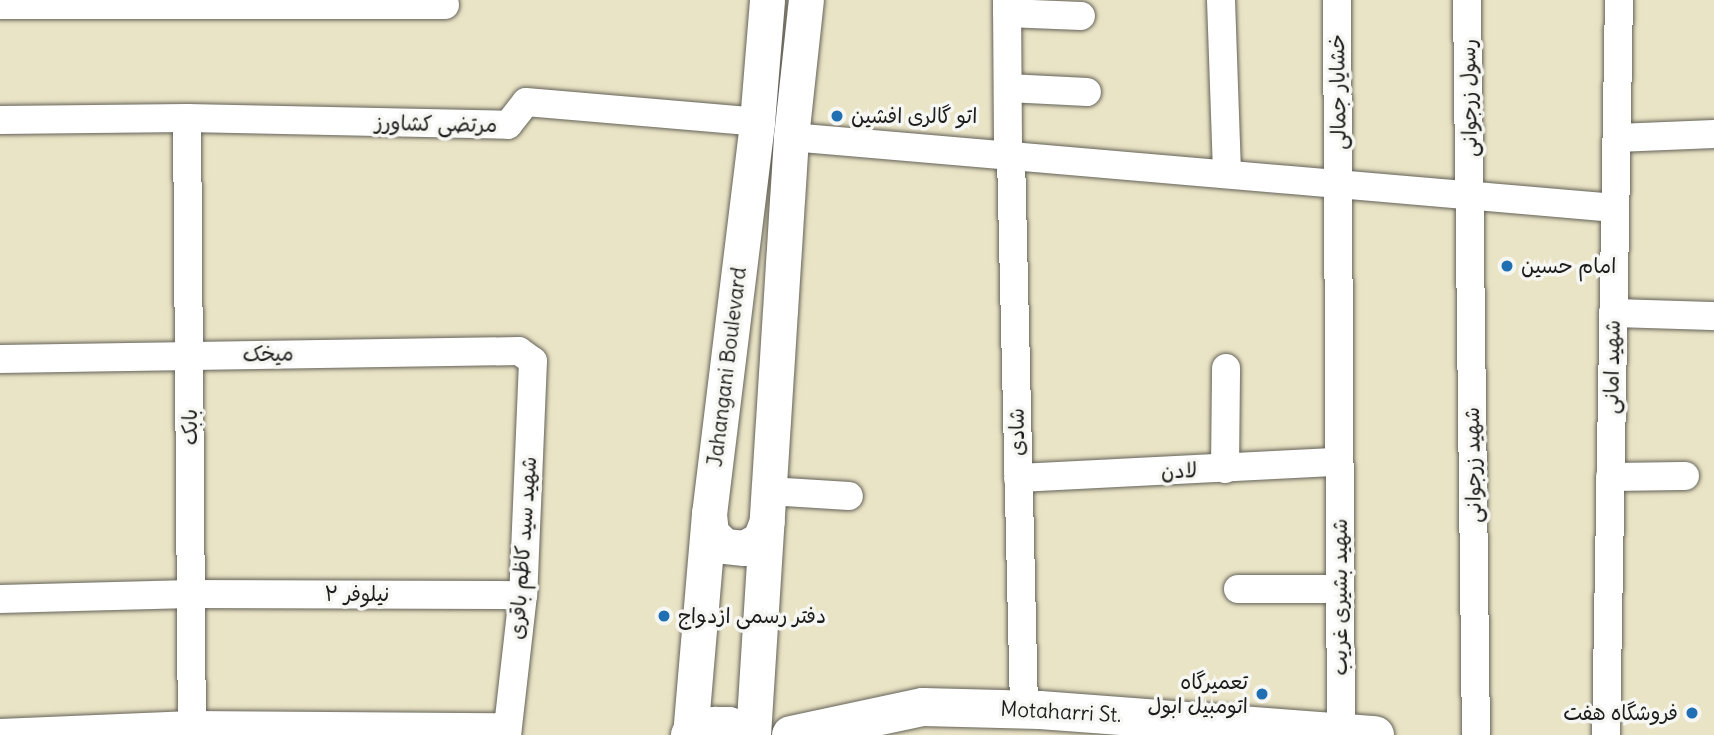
<!DOCTYPE html>
<html>
<head>
<meta charset="utf-8">
<style>
  body { margin:0 }
  #map { position:relative; width:1714px; height:735px; overflow:hidden; background:#eae4c6; font-family:Delius,"Playpen Sans Arabic",sans-serif }
  div>[style] { position:absolute }
  .roads { filter:drop-shadow(0 0 2px #646258) drop-shadow(0 0 2px #646258) }
  .minor>* { height:28px; margin:-14px; padding:0 14px; transform-origin:14px; border-radius:14px; background:#fff }
  .tertiary>* { height:35px; margin:-17.5px; padding:0 17.5px; transform-origin:17.5px; border-radius:17.5px; background:#fff }
  .secondary>* { height:38px; margin:-19px; padding:0 19px; transform-origin:19px; border-radius:19px; background:#fff }
  .dots>* { width:19px; height:19px; translate:-50% -50%; box-sizing:border-box; border:4px solid #f6f6f2; border-radius:50% }
  span { translate:-50% -50%; white-space:nowrap; text-align:center; line-height:1.15; -webkit-text-stroke:7px #f6f6f2; paint-order:stroke }
  .street-label { font-size:21px; color:#1c1c1c }
  .poi-label { font-size:21px; color:#1c1c1c }
  .left { translate:0 -50%; text-align:left }
  .right { translate:-100% -50%; text-align:right }
</style>
</head>
<body>
<div id="map">
  <div class="roads">
    <div class="minor">
      <div style="left:1007px;top:0;width:155px;rotate:89.6deg"></div>
      <div style="left:1221px;top:0;width:174px;rotate:88deg"></div>
      <div style="left:1337px;top:0;width:732px;rotate:89.69deg"></div>
      <div style="left:1467px;top:0;width:735px;rotate:89.3deg"></div>
      <div style="left:0;top:5px;width:445px"></div>
      <div style="left:1007px;top:13px;width:74px;rotate:2.3deg"></div>
      <div style="left:1008px;top:88px;width:79px;rotate:2.9deg"></div>
      <div style="left:187px;top:118px;width:617px;rotate:89.54deg"></div>
      <div style="left:0;top:120px;width:187px;rotate:-0.6deg"></div>
      <div style="left:187px;top:118px;width:321px;rotate:1.2deg"></div>
      <div style="left:508px;top:125px;width:29px;rotate:-52deg"></div>
      <div style="left:526px;top:102px;width:232px;rotate:4.9deg"></div>
      <div style="left:791px;top:137px;width:827px;rotate:4.92deg"></div>
      <div style="left:1617px;top:138px;width:97px;rotate:-2.4deg"></div>
      <div style="left:1011px;top:156px;width:553px;rotate:88.65deg"></div>
      <div style="left:1613px;top:313px;width:101px;rotate:1.7deg"></div>
      <div style="left:0;top:359px;width:519px;rotate:-0.88deg"></div>
      <div style="left:519px;top:351px;width:17px;rotate:36deg"></div>
      <div style="left:533px;top:361px;width:234px;rotate:92.4deg"></div>
      <div style="left:523px;top:595px;width:141px;rotate:96.5deg"></div>
      <div style="left:1225px;top:469px;width:101px;rotate:-89.4deg"></div>
      <div style="left:1610px;top:477px;width:75px;rotate:-0.8deg"></div>
      <div style="left:1018px;top:478px;width:321px;rotate:-2.9deg"></div>
      <div style="left:769px;top:491px;width:80px;rotate:3.6deg"></div>
      <div style="left:1238px;top:589px;width:102px"></div>
      <div style="left:0;top:599px;width:191px;rotate:-1.5deg"></div>
      <div style="left:191px;top:594px;width:332px;rotate:0.2deg"></div>
      <div style="left:0;top:733px;width:192px;rotate:-2.4deg"></div>
      <div style="left:192px;top:725px;width:314px;rotate:0.4deg"></div>
      <div style="left:1606px;top:735px;width:735px;rotate:-88.99deg"></div>
    </div>
    <div class="tertiary">
      <div style="left:709px;top:514px;width:19px;rotate:84deg"></div>
      <div style="left:711px;top:533px;width:19px;rotate:43deg"></div>
      <div style="left:725px;top:546px;width:19px;rotate:6deg"></div>
      <div style="left:744px;top:548px;width:18px;rotate:-29deg"></div>
      <div style="left:760px;top:539px;width:19px;rotate:-69deg"></div>
      <div style="left:690px;top:735px;width:222px;rotate:-85.1deg"></div>
      <div style="left:709px;top:514px;width:395px;rotate:-83deg"></div>
      <div style="left:757px;top:122px;width:122px;rotate:-85.3deg"></div>
      <div style="left:753px;top:735px;width:599px;rotate:-86.36deg"></div>
      <div style="left:791px;top:137px;width:138px;rotate:-83.8deg"></div>
    </div>
    <div class="secondary">
      <div style="left:690px;top:735px;width:27px;rotate:-20deg"></div>
      <div style="left:715px;top:726px;width:14px"></div>
      <div style="left:729px;top:726px;width:22px;rotate:24deg"></div>
      <div style="left:791px;top:735px;width:135px;rotate:-12deg"></div>
      <div style="left:923px;top:707px;width:117px;rotate:1.5deg"></div>
      <div style="left:1040px;top:710px;width:336px;rotate:4.3deg"></div>
    </div>
  </div>
  <div class="dots">
    <div style="left:837px;top:116px;background:#1f6fb2"></div>
    <div style="left:1507px;top:266px;background:#1f6fb2"></div>
    <div style="left:664px;top:616px;background:#1f6fb2"></div>
    <div style="left:1262px;top:694px;background:#1f6fb2"></div>
    <div style="left:1692px;top:713px;background:#1f6fb2"></div>
  </div>
  <div class="street-label">
    <span style="left:1338px;top:92px;rotate:-91deg">خشایار جمالی</span>
    <span style="left:1469px;top:98px;rotate:-91deg">رسول زرجوانی</span>
    <span style="left:436px;top:124px;rotate:1deg">مرتضی کشاورز</span>
    <span style="left:268px;top:354px;rotate:-1deg">میخک</span>
    <span style="left:727px;top:367px;rotate:-83deg">Jahangani Boulevard</span>
    <span style="left:1612px;top:367px;rotate:-89deg">شهید امانی</span>
    <span style="left:190px;top:427px;rotate:-90deg">بابک</span>
    <span style="left:1017px;top:432px;rotate:-91deg">شادی</span>
    <span style="left:1473px;top:465px;rotate:-91deg">شهید زرجوانی</span>
    <span style="left:1179px;top:471px;rotate:-3deg">لادن</span>
    <span style="left:523px;top:548px;rotate:-86deg">شهید سید کاظم باقری</span>
    <span style="left:357px;top:594px">نیلوفر ۲</span>
    <span style="left:1340px;top:597px;rotate:-90deg">شهید بشیری غریب</span>
    <span style="left:1061px;top:712px;rotate:3deg">Motaharri St.</span>
  </div>
  <div class="poi-label">
    <span class="left" style="left:851px;top:116px">اتو گالری افشین</span>
    <span class="left" style="left:1521px;top:266px">امام حسین</span>
    <span class="left" style="left:678px;top:616px">دفتر رسمی ازدواج</span>
    <span class="right" style="left:1248px;top:694px">تعمیرگاه<br>اتومبیل ابول</span>
    <span class="right" style="left:1678px;top:713px">فروشگاه هفت</span>
  </div>
</div>
</body>
</html>
